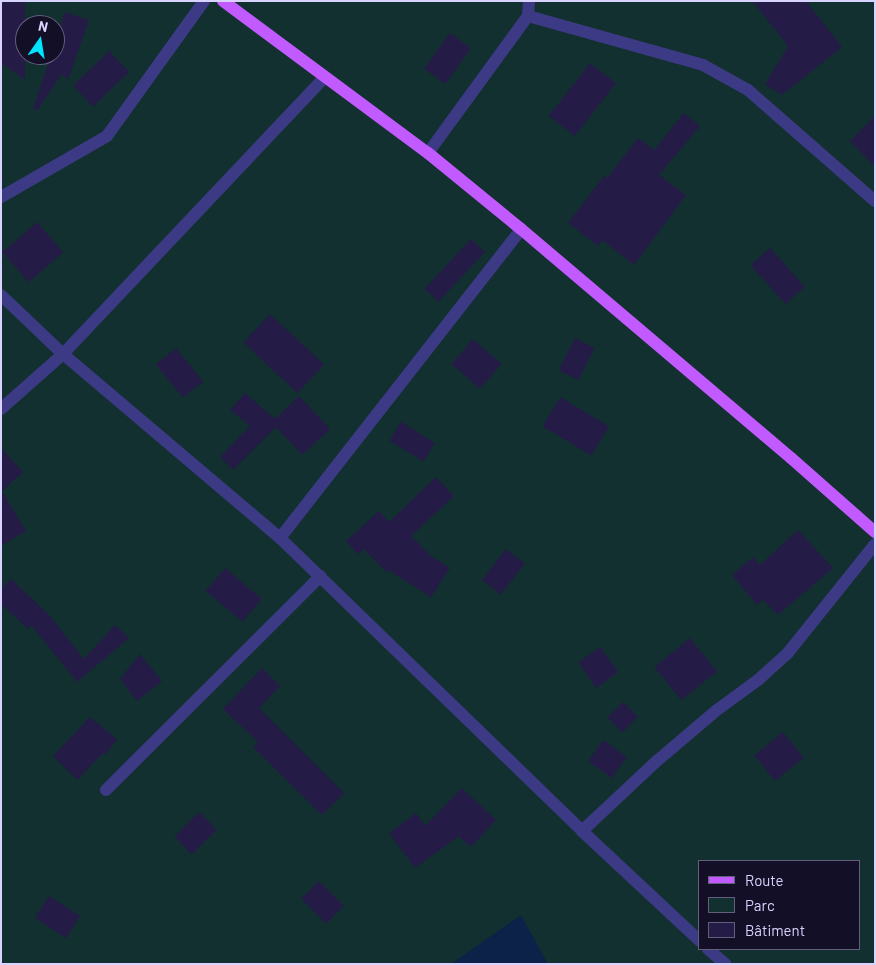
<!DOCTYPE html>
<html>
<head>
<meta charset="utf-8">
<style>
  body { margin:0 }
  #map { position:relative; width:876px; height:965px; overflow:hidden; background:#130f26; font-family:Barlow,sans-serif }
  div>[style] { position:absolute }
  .green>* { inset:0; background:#12302f }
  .water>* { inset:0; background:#0c2248 }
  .building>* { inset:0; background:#241b47; transform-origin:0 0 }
  .minor>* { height:12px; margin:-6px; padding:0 6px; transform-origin:6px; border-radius:6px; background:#3d3a85 }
  .major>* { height:12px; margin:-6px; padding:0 6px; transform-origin:6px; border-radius:6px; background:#c25bff }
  span { translate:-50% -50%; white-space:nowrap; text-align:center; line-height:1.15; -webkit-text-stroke:4px #130f26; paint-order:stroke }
  .frame { position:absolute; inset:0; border:2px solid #d9d4ff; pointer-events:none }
  .legend { position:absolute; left:698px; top:860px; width:162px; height:90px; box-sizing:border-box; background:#130f26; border:1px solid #625e7d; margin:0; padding:6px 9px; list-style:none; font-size:15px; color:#d9d4ff }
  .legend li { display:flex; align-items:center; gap:10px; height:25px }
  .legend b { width:25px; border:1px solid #625e7d }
  .north { position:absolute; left:15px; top:15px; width:50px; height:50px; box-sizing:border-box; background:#130f26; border:1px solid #625e7d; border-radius:50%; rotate:13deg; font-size:14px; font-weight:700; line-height:20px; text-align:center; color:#d9d4ff }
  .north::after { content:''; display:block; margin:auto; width:18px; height:22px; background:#00e5ff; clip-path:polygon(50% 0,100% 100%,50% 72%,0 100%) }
</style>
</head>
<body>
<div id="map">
  <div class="green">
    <div style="clip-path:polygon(evenodd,1px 1px,875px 1px,875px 964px,1px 964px,1px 1px,25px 25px,55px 25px,55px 55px,25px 55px,25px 25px,1px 1px,700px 861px,860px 861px,860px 949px,700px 949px,700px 861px)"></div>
  </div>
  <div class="water">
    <div style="clip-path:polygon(521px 915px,548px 964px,451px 964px)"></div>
  </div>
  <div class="building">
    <div style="clip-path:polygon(1px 1px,25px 1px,25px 80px,1px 63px)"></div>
    <div style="clip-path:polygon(752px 1px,806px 1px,842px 47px,782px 95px,765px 84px,788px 46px)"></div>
    <div style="clip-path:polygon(65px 12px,89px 20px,68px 80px,62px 74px,37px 110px,33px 108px,51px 55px,55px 55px,55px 42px)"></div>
    <div style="left:450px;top:33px;width:26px;height:44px;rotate:36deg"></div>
    <div style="left:109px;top:51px;width:29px;height:50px;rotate:46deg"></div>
    <div style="left:590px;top:63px;width:33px;height:67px;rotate:38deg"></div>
    <div style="clip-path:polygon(684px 113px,700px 126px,659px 175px,686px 195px,634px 265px,602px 240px,598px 246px,568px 223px,604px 176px,607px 178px,638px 138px,654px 150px)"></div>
    <div style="clip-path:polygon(875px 116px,875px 167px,850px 141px)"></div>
    <div style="left:37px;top:222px;width:40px;height:46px;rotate:49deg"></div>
    <div style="left:471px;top:239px;width:19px;height:68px;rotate:43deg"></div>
    <div style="left:770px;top:248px;width:52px;height:26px;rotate:48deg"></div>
    <div style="left:270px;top:314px;width:74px;height:39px;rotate:43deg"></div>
    <div style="left:575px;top:338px;width:22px;height:36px;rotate:27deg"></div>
    <div style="left:473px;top:339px;width:38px;height:33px;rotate:41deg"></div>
    <div style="left:176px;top:348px;width:43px;height:26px;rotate:51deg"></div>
    <div style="clip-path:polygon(245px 393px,275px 419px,299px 396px,330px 429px,302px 455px,276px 427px,233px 470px,220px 457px,250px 426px,230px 410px)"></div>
    <div style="left:560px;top:397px;width:57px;height:34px;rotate:31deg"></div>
    <div style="left:401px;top:422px;width:40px;height:22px;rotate:32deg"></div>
    <div style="clip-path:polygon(1px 448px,23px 472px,2px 491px,26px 531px,1px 546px)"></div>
    <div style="clip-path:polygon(436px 477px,454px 496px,411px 536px,431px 556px,450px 568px,431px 597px,388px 570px,386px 572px,364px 549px,358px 554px,346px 541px,379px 511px,389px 522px)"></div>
    <div style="clip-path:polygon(798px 530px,833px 568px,778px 615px,763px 600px,757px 605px,732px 575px,753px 557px,760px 565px)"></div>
    <div style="left:506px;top:549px;width:24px;height:39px;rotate:38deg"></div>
    <div style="left:225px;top:568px;width:48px;height:30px;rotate:40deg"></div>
    <div style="clip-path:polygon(11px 579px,49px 615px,84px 659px,115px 625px,129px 638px,77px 682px,31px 625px,28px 629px,1px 604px,1px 590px)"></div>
    <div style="left:690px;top:638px;width:43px;height:46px;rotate:51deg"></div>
    <div style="left:600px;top:647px;width:31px;height:27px;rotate:54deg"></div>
    <div style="clip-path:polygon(140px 654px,162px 681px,137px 701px,120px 679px)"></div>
    <div style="clip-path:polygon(262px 668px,280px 686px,259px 708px,344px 793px,322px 815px,253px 747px,258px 742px,223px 709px)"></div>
    <div style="left:623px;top:702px;width:21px;height:22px;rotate:45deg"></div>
    <div style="clip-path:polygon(90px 717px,117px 739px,105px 755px,103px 753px,77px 780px,53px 756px)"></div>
    <div style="left:783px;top:732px;width:33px;height:37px;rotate:51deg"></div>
    <div style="left:603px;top:740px;width:29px;height:26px;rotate:35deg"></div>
    <div style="clip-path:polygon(462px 788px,496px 820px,471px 847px,459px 836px,415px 868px,389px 833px,416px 813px,425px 826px)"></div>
    <div style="left:199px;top:812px;width:25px;height:35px;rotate:45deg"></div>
    <div style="left:319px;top:881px;width:35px;height:25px;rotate:45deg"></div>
    <div style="left:49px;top:896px;width:37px;height:26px;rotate:33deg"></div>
  </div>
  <div class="minor">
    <div style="left:528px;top:16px;width:15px;rotate:-86deg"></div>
    <div style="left:428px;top:153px;width:170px;rotate:-53.9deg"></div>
    <div style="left:528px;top:16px;width:182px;rotate:15.6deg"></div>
    <div style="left:703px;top:65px;width:51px;rotate:29.1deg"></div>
    <div style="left:748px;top:90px;width:169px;rotate:41.2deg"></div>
    <div style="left:1px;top:197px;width:122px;rotate:-29.9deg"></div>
    <div style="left:107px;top:136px;width:166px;rotate:-54.3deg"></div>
    <div style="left:1px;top:295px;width:86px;rotate:43.6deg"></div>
    <div style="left:63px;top:354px;width:285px;rotate:40.3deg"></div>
    <div style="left:280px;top:538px;width:421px;rotate:44.1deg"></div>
    <div style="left:582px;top:831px;width:161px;rotate:43deg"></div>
    <div style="left:1px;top:409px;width:83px;rotate:-41.6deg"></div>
    <div style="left:63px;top:354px;width:380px;rotate:-46.6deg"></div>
    <div style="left:280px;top:538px;width:392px;rotate:-52deg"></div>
    <div style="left:106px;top:790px;width:303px;rotate:-44.9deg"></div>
    <div style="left:582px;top:831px;width:104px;rotate:-43.1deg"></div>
    <div style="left:658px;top:760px;width:77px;rotate:-40.3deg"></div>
    <div style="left:717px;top:710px;width:51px;rotate:-36.2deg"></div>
    <div style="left:758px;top:680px;width:39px;rotate:-42deg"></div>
    <div style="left:787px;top:654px;width:141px;rotate:-51.3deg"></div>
    <div style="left:708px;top:949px;width:23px;rotate:41deg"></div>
  </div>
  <div class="major">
    <div style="left:223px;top:1px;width:255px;rotate:36.6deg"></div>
    <div style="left:428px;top:153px;width:120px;rotate:39.3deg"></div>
    <div style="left:521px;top:229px;width:354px;rotate:40.3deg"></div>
    <div style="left:791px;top:458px;width:112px;rotate:41.4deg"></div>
  </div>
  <div class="frame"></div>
  <ul class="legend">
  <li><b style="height:6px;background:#c25bff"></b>Route</li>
  <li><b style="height:14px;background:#12302f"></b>Parc</li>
  <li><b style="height:14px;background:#241b47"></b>Bâtiment</li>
  </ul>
  <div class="north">N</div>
</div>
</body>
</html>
